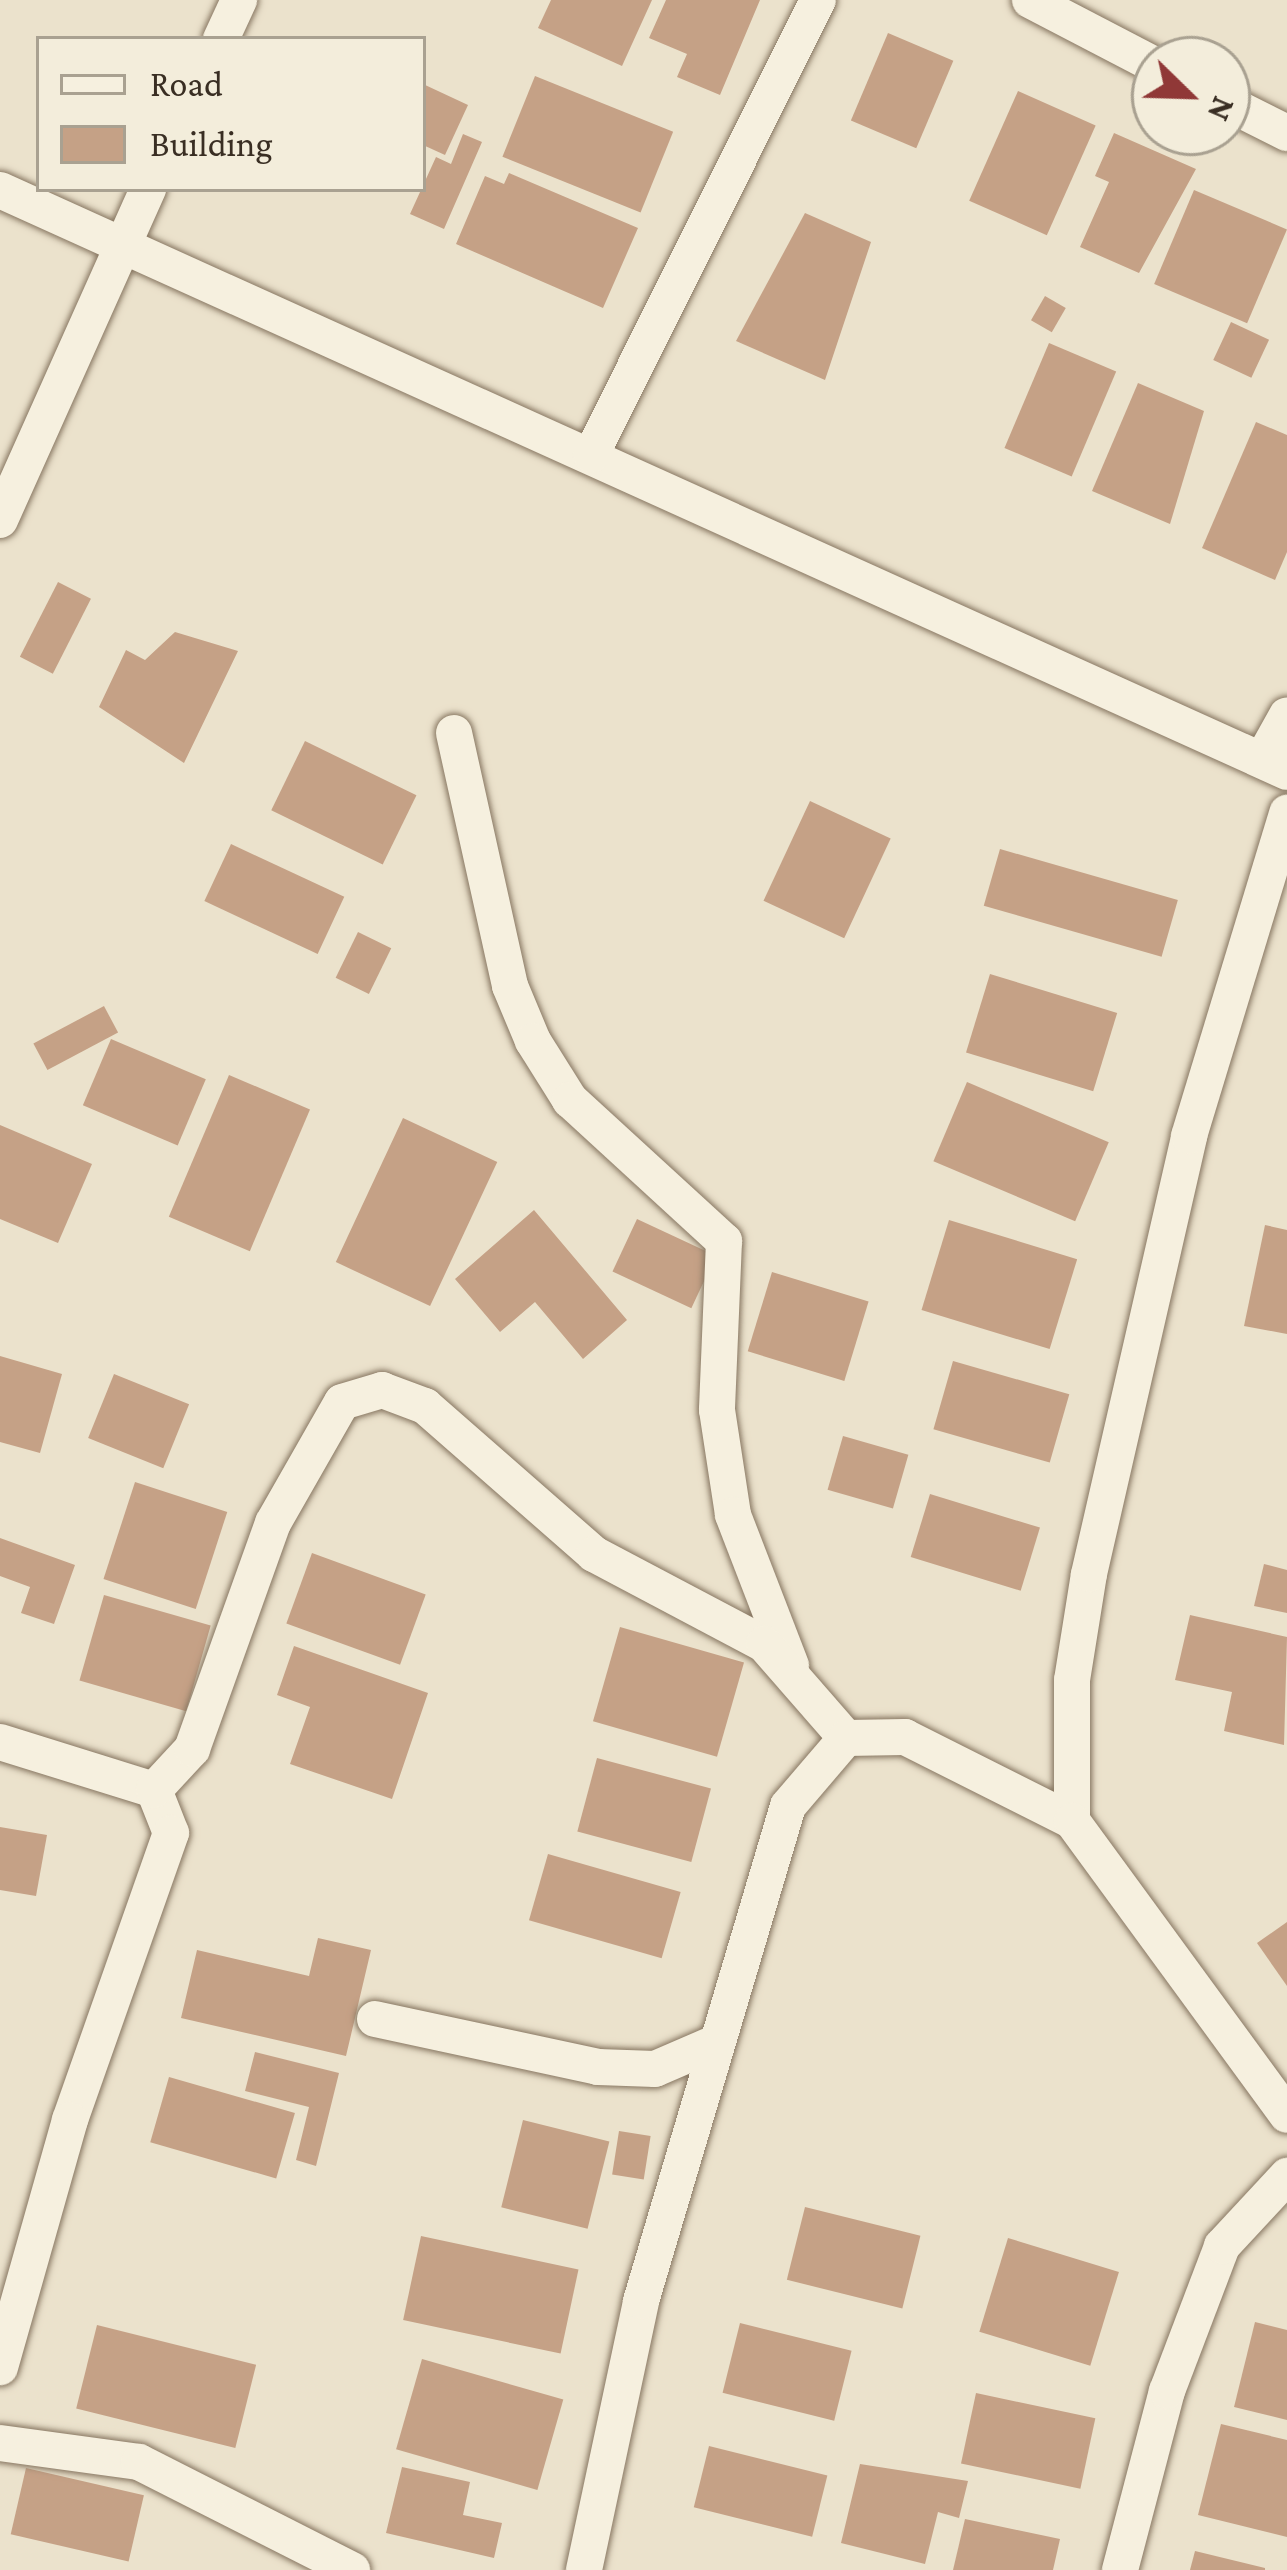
<!DOCTYPE html>
<html>
<head>
<meta charset="utf-8">
<style>
  body { margin:0 }
  #map { position:relative; width:1287px; height:2570px; overflow:hidden; background:#ebe2cc; font-family:"Crimson Pro",serif }
  div>[style] { position:absolute }
  .building>* { inset:0; background:#c5a186; transform-origin:0 0 }
  .roads { filter:drop-shadow(0 0 3px #877661) drop-shadow(0 0 3px #877661) }
  .minor>* { height:36px; margin:-18px; padding:0 18px; transform-origin:18px; border-radius:18px; background:#f6f0df }
  span { translate:-50% -50%; white-space:nowrap; text-align:center; line-height:1.15; -webkit-text-stroke:10px #f3eddb; paint-order:stroke }
  .legend { position:absolute; left:36px; top:36px; width:390px; height:156px; box-sizing:border-box; background:#f3eddb; border:3px solid #a9a191; margin:0; padding:15px 21px; list-style:none; font-size:36px; color:#392e23 }
  .legend li { display:flex; align-items:center; gap:24px; height:60px }
  .legend b { width:60px; border:3px solid #a9a191 }
  .north { position:absolute; left:1131px; top:36px; width:120px; height:120px; box-sizing:border-box; background:#f3eddb; border:3px solid #a9a191; border-radius:50%; rotate:113deg; font-size:33px; font-weight:700; line-height:48px; text-align:center; color:#392e23 }
  .north::after { content:''; display:block; margin:auto; width:42px; height:54px; background:#903837; clip-path:polygon(50% 0,100% 100%,50% 72%,0 100%) }
</style>
</head>
<body>
<div id="map">
  <div class="building">
    <div style="clip-path:polygon(551px 0,652px 0,622px 66px,538px 28px)"></div>
    <div style="clip-path:polygon(666px 0,760px 0,720px 95px,677px 77px,687px 54px,649px 38px)"></div>
    <div style="left:888px;top:33px;width:71px;height:95px;rotate:23deg"></div>
    <div style="left:535px;top:76px;width:149px;height:87px;rotate:22deg"></div>
    <div style="clip-path:polygon(423px 84px,468px 105px,445px 155px,423px 145px)"></div>
    <div style="left:1018px;top:91px;width:85px;height:120px;rotate:24deg"></div>
    <div style="clip-path:polygon(1114px 133px,1196px 169px,1139px 273px,1080px 247px,1109px 182px,1095px 176px)"></div>
    <div style="clip-path:polygon(463px 134px,482px 142px,444px 229px,410px 214px,436px 157px,451px 164px)"></div>
    <div style="clip-path:polygon(509px 173px,638px 228px,603px 308px,456px 244px,485px 176px,504px 184px)"></div>
    <div style="left:1194px;top:190px;width:101px;height:102px;rotate:23deg"></div>
    <div style="clip-path:polygon(805px 213px,871px 242px,825px 380px,736px 341px)"></div>
    <div style="left:1045px;top:296px;width:24px;height:28px;rotate:30deg"></div>
    <div style="left:1231px;top:322px;width:42px;height:42px;rotate:25deg"></div>
    <div style="left:1049px;top:343px;width:73px;height:114px;rotate:23deg"></div>
    <div style="clip-path:polygon(1138px 383px,1204px 411px,1170px 524px,1092px 491px)"></div>
    <div style="clip-path:polygon(1256px 422px,1287px 435px,1287px 552px,1275px 580px,1202px 548px)"></div>
    <div style="left:58px;top:582px;width:37px;height:84px;rotate:27deg"></div>
    <div style="clip-path:polygon(175px 632px,238px 651px,184px 763px,99px 707px,126px 650px,145px 660px)"></div>
    <div style="left:305px;top:741px;width:124px;height:77px;rotate:26deg"></div>
    <div style="left:810px;top:801px;width:89px;height:110px;rotate:25deg"></div>
    <div style="left:231px;top:844px;width:125px;height:63px;rotate:25deg"></div>
    <div style="left:1000px;top:849px;width:185px;height:59px;rotate:16deg"></div>
    <div style="left:358px;top:932px;width:37px;height:51px;rotate:26deg"></div>
    <div style="left:990px;top:974px;width:133px;height:82px;rotate:17deg"></div>
    <div style="left:104px;top:1006px;width:30px;height:80px;rotate:62deg"></div>
    <div style="left:111px;top:1039px;width:103px;height:72px;rotate:23deg"></div>
    <div style="left:229px;top:1075px;width:88px;height:154px;rotate:23deg"></div>
    <div style="left:967px;top:1082px;width:154px;height:86px;rotate:23deg"></div>
    <div style="left:403px;top:1118px;width:104px;height:159px;rotate:25deg"></div>
    <div style="clip-path:polygon(0 1125px,92px 1164px,58px 1243px,0 1219px)"></div>
    <div style="clip-path:polygon(534px 1210px,627px 1320px,583px 1359px,535px 1302px,500px 1332px,455px 1279px)"></div>
    <div style="left:637px;top:1219px;width:87px;height:58px;rotate:25deg"></div>
    <div style="left:949px;top:1220px;width:134px;height:94px;rotate:17deg"></div>
    <div style="clip-path:polygon(1265px 1225px,1287px 1230px,1287px 1334px,1244px 1326px)"></div>
    <div style="left:772px;top:1272px;width:101px;height:83px;rotate:17deg"></div>
    <div style="clip-path:polygon(0 1356px,62px 1374px,40px 1453px,0 1442px)"></div>
    <div style="left:953px;top:1361px;width:121px;height:71px;rotate:16deg"></div>
    <div style="left:114px;top:1374px;width:81px;height:69px;rotate:22deg"></div>
    <div style="left:843px;top:1436px;width:68px;height:56px;rotate:16deg"></div>
    <div style="left:135px;top:1482px;width:97px;height:102px;rotate:18deg"></div>
    <div style="left:930px;top:1494px;width:115px;height:66px;rotate:17deg"></div>
    <div style="clip-path:polygon(0 1538px,75px 1565px,54px 1624px,21px 1613px,30px 1587px,0 1576px)"></div>
    <div style="left:312px;top:1553px;width:121px;height:75px;rotate:20deg"></div>
    <div style="clip-path:polygon(1264px 1564px,1287px 1570px,1287px 1613px,1254px 1606px)"></div>
    <div style="left:104px;top:1595px;width:111px;height:89px;rotate:16deg"></div>
    <div style="clip-path:polygon(1190px 1615px,1287px 1637px,1284px 1745px,1224px 1731px,1232px 1692px,1175px 1680px)"></div>
    <div style="left:620px;top:1627px;width:129px;height:98px;rotate:16deg"></div>
    <div style="clip-path:polygon(294px 1646px,428px 1693px,392px 1799px,290px 1764px,310px 1707px,277px 1695px)"></div>
    <div style="left:597px;top:1758px;width:118px;height:76px;rotate:15deg"></div>
    <div style="clip-path:polygon(0 1827px,47px 1835px,36px 1896px,0 1890px)"></div>
    <div style="left:548px;top:1854px;width:138px;height:69px;rotate:16deg"></div>
    <div style="clip-path:polygon(1287px 1922px,1287px 1986px,1257px 1943px)"></div>
    <div style="clip-path:polygon(318px 1938px,371px 1950px,346px 2056px,181px 2018px,197px 1950px,309px 1976px)"></div>
    <div style="clip-path:polygon(255px 2052px,339px 2073px,316px 2166px,296px 2160px,309px 2107px,245px 2091px)"></div>
    <div style="left:169px;top:2077px;width:131px;height:68px;rotate:16deg"></div>
    <div style="left:523px;top:2120px;width:89px;height:90px;rotate:14deg"></div>
    <div style="left:619px;top:2131px;width:32px;height:44px;rotate:9deg"></div>
    <div style="left:805px;top:2207px;width:119px;height:75px;rotate:14deg"></div>
    <div style="left:421px;top:2236px;width:161px;height:86px;rotate:12deg"></div>
    <div style="left:1008px;top:2238px;width:116px;height:98px;rotate:17deg"></div>
    <div style="clip-path:polygon(1255px 2322px,1287px 2330px,1287px 2420px,1234px 2407px)"></div>
    <div style="left:740px;top:2323px;width:115px;height:72px;rotate:14deg"></div>
    <div style="left:97px;top:2325px;width:164px;height:86px;rotate:14deg"></div>
    <div style="left:422px;top:2359px;width:147px;height:94px;rotate:16deg"></div>
    <div style="left:976px;top:2393px;width:122px;height:72px;rotate:12deg"></div>
    <div style="clip-path:polygon(1221px 2424px,1287px 2440px,1287px 2537px,1198px 2515px)"></div>
    <div style="left:709px;top:2446px;width:122px;height:63px;rotate:14deg"></div>
    <div style="clip-path:polygon(860px 2464px,968px 2481px,959px 2518px,938px 2512px,925px 2564px,841px 2543px)"></div>
    <div style="clip-path:polygon(402px 2467px,470px 2482px,463px 2515px,502px 2523px,494px 2558px,386px 2533px)"></div>
    <div style="left:26px;top:2468px;width:121px;height:68px;rotate:13deg"></div>
    <div style="clip-path:polygon(965px 2519px,1060px 2539px,1053px 2570px,953px 2570px)"></div>
    <div style="clip-path:polygon(1195px 2551px,1265px 2568px,1265px 2570px,1190px 2570px)"></div>
  </div>
  <div class="roads">
    <div class="minor">
      <div style="left:1030px;top:0;width:141px;rotate:27.5deg"></div>
      <div style="left:221px;top:39px;width:43px;rotate:-65.2deg"></div>
      <div style="left:1227px;top:103px;width:67px;rotate:26.6deg"></div>
      <div style="left:0;top:190px;width:1412px;rotate:24.33deg"></div>
      <div style="left:591px;top:455px;width:508px;rotate:-63.49deg"></div>
      <div style="left:0;top:520px;width:363px;rotate:-65.9deg"></div>
      <div style="left:454px;top:733px;width:259px;rotate:77.5deg"></div>
      <div style="left:510px;top:986px;width:60px;rotate:67.3deg"></div>
      <div style="left:533px;top:1041px;width:70px;rotate:57.9deg"></div>
      <div style="left:570px;top:1100px;width:209px;rotate:42.5deg"></div>
      <div style="left:724px;top:1241px;width:169px;rotate:92.4deg"></div>
      <div style="left:717px;top:1410px;width:106px;rotate:81.3deg"></div>
      <div style="left:733px;top:1515px;width:161px;rotate:68.9deg"></div>
      <div style="left:1262px;top:760px;width:51px;rotate:-60.9deg"></div>
      <div style="left:0;top:1742px;width:161px;rotate:17.3deg"></div>
      <div style="left:154px;top:1790px;width:46px;rotate:68.4deg"></div>
      <div style="left:171px;top:1833px;width:304px;rotate:109.4deg"></div>
      <div style="left:70px;top:2120px;width:257px;rotate:105.8deg"></div>
      <div style="left:154px;top:1790px;width:56px;rotate:-47.2deg"></div>
      <div style="left:192px;top:1749px;width:240px;rotate:-70.3deg"></div>
      <div style="left:273px;top:1523px;width:139px;rotate:-60.3deg"></div>
      <div style="left:342px;top:1402px;width:42px;rotate:-16.7deg"></div>
      <div style="left:382px;top:1390px;width:46px;rotate:20.4deg"></div>
      <div style="left:425px;top:1406px;width:225px;rotate:41.2deg"></div>
      <div style="left:594px;top:1554px;width:192px;rotate:27.9deg"></div>
      <div style="left:764px;top:1644px;width:125px;rotate:48.9deg"></div>
      <div style="left:1072px;top:1821px;width:141px;rotate:-90deg"></div>
      <div style="left:1072px;top:1680px;width:107px;rotate:-80.9deg"></div>
      <div style="left:1089px;top:1574px;width:449px;rotate:-77.1deg"></div>
      <div style="left:1189px;top:1136px;width:338px;rotate:-73.1deg"></div>
      <div style="left:375px;top:2019px;width:228px;rotate:12.1deg"></div>
      <div style="left:598px;top:2067px;width:57px;rotate:2deg"></div>
      <div style="left:655px;top:2069px;width:63px;rotate:-23.3deg"></div>
      <div style="left:0;top:2443px;width:140px;rotate:7.8deg"></div>
      <div style="left:139px;top:2462px;width:239px;rotate:26.9deg"></div>
      <div style="left:584px;top:2570px;width:275px;rotate:-78deg"></div>
      <div style="left:641px;top:2301px;width:516px;rotate:-73.46deg"></div>
      <div style="left:788px;top:1806px;width:89px;rotate:-49.5deg"></div>
      <div style="left:846px;top:1738px;width:59px;rotate:-1deg"></div>
      <div style="left:905px;top:1737px;width:187px;rotate:26.7deg"></div>
      <div style="left:1072px;top:1821px;width:364px;rotate:53.8deg"></div>
      <div style="left:1120px;top:2570px;width:185px;rotate:-75.3deg"></div>
      <div style="left:1167px;top:2391px;width:155px;rotate:-69.2deg"></div>
      <div style="left:1222px;top:2246px;width:96px;rotate:-47.1deg"></div>
    </div>
  </div>
  <ul class="legend">
  <li><b style="height:15px;background:#f6f0df"></b>Road</li>
  <li><b style="height:33px;background:#c5a186"></b>Building</li>
  </ul>
  <div class="north">N</div>
</div>
</body>
</html>
